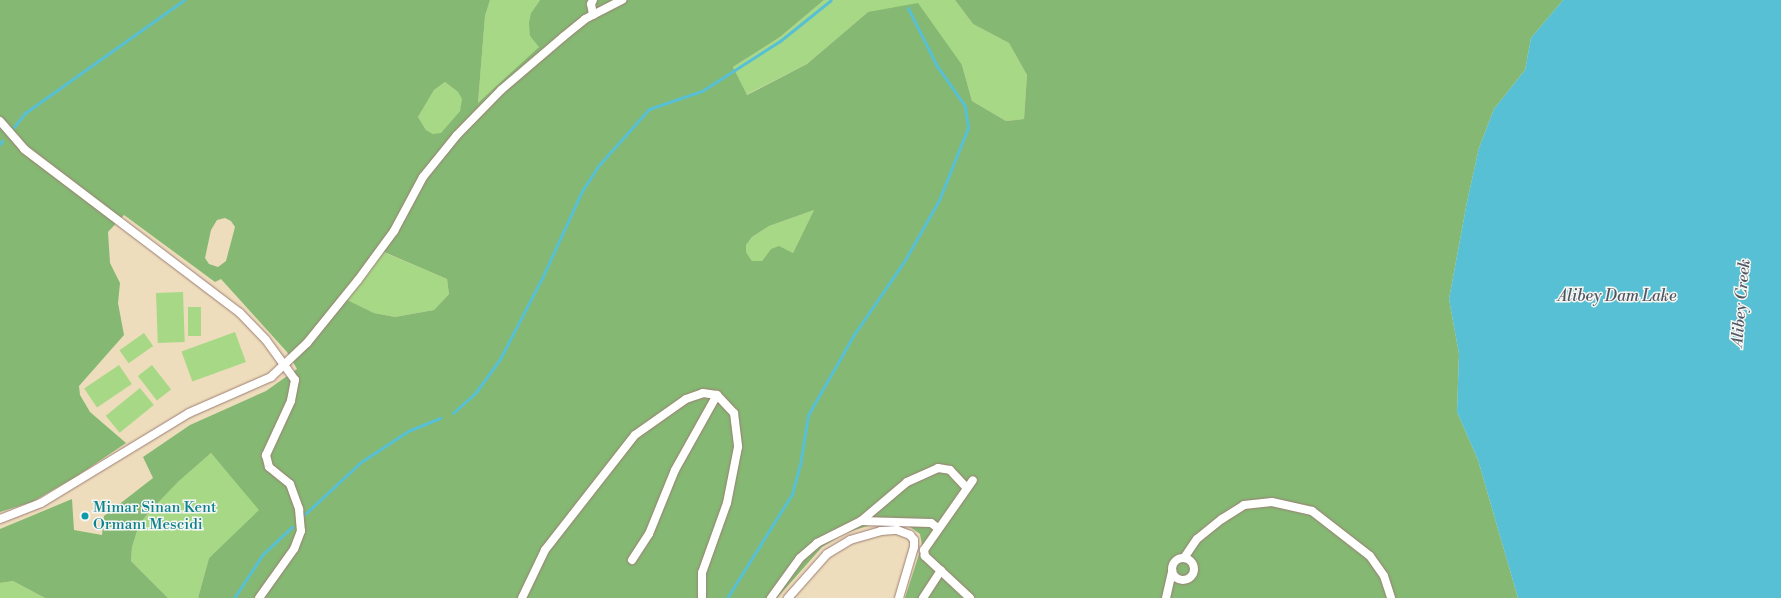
<!DOCTYPE html>
<html>
<head>
<meta charset="utf-8">
<style>
  body { margin:0 }
  #map { position:relative; width:1781px; height:598px; overflow:hidden; background:#eeddbc; font-family:"Libre Bodoni",serif }
  div>[style] { position:absolute }
  .green>* { inset:0; background:#a7d886; transform-origin:0 0 }
  .forest>* { inset:0; background:#85b873 }
  .water>* { inset:0; background:#58c0d4 }
  .stream>* { height:3px; margin:-1.5px; padding:0 1.5px; transform-origin:1.5px; border-radius:1.5px; background:#58c0d4 }
  .roads { filter:drop-shadow(0 0 1px #9c7e74) drop-shadow(0 0 1px #9c7e74) }
  .street>* { height:8px; margin:-4px; padding:0 4px; transform-origin:4px; border-radius:4px; background:#fff }
  .street>.ring { margin:-4px; padding:0; box-sizing:content-box; background:none; border:8px solid #fff; border-radius:50% }
  .dots>* { width:11px; height:11px; translate:-50% -50%; box-sizing:border-box; border:2px solid #f6f6f2; border-radius:50% }
  span { translate:-50% -50%; white-space:nowrap; text-align:center; line-height:1.15; -webkit-text-stroke:3px #f6f6f2; paint-order:stroke }
  .culture-label { font-size:15px; color:#0d838f }
  .left { translate:0 -50%; text-align:left }
  .water-label { font-size:16px; color:#4f5766; font-style:italic }
</style>
</head>
<body>
<div id="map">
  <div class="green">
    <div style="clip-path:polygon(490px 0,540px 0,531px 13px,530px 36px,540px 47px,478px 103px,485px 16px)"></div>
    <div style="clip-path:polygon(824px 0,955px 0,973px 24px,1009px 43px,1027px 75px,1024px 119px,1006px 121px,972px 101px,962px 65px,868px 12px,807px 64px,746px 95px,733px 67px,780px 37px)"></div>
    <div style="clip-path:polygon(445px 82px,458px 92px,463px 100px,460px 111px,441px 134px,433px 134px,426px 130px,418px 117px,434px 90px)"></div>
    <div style="clip-path:polygon(814px 210px,793px 253px,771px 249px,762px 261px,752px 261px,746px 252px,746px 245px,752px 237px,769px 226px)"></div>
    <div style="clip-path:polygon(383px 252px,447px 279px,449px 294px,434px 310px,395px 317px,374px 313px,346px 300px)"></div>
    <div style="left:183px;top:292px;width:50px;height:27px;rotate:88deg"></div>
    <div style="left:188px;top:307px;width:13px;height:29px"></div>
    <div style="left:235px;top:332px;width:32px;height:57px;rotate:70deg"></div>
    <div style="left:144px;top:333px;width:16px;height:30px;rotate:55deg"></div>
    <div style="left:119px;top:365px;width:23px;height:42px;rotate:56deg"></div>
    <div style="left:152px;top:365px;width:31px;height:18px;rotate:52deg"></div>
    <div style="left:140px;top:388px;width:22px;height:44px;rotate:51deg"></div>
    <div style="clip-path:polygon(211px 453px,260px 510px,209px 558px,198px 598px,168px 598px,131px 561px,132px 547px,139px 525px,149px 512px,179px 481px)"></div>
    <div style="clip-path:polygon(13px 581px,45px 598px,0 598px,0 583px)"></div>
  </div>
  <div class="forest">
    <div style="clip-path:polygon(evenodd,0 0,490px 0,485px 16px,478px 103px,539px 47px,530px 36px,529px 23px,531px 13px,540px 0,824px 0,780px 37px,733px 67px,747px 95px,807px 64px,868px 12px,918px 3px,962px 65px,972px 101px,1006px 121px,1024px 119px,1027px 75px,1009px 43px,973px 24px,955px 0,1563px 0,1531px 38px,1525px 70px,1494px 109px,1479px 148px,1467px 202px,1449px 299px,1459px 354px,1457px 412px,1478px 460px,1518px 598px,905px 598px,922px 545px,920px 534px,910px 527px,892px 523px,877px 523px,845px 533px,822px 547px,777px 598px,198px 598px,209px 558px,259px 510px,211px 453px,179px 481px,149px 512px,139px 525px,132px 547px,131px 561px,168px 598px,45px 598px,13px 581px,0 583px,0 529px,72px 499px,74px 530px,102px 535px,104px 516px,153px 478px,143px 457px,190px 425px,266px 391px,297px 369px,287px 352px,221px 279px,215px 282px,124px 215px,108px 232px,110px 263px,120px 283px,118px 303px,124px 335px,79px 386px,80px 395px,90px 412px,126px 443px,77px 476px,32px 502px,0 512px,0 0,445px 82px,458px 92px,462px 99px,460px 111px,441px 133px,433px 134px,426px 130px,418px 117px,434px 90px,445px 82px,0 0,814px 210px,793px 253px,779px 246px,771px 249px,762px 261px,752px 261px,746px 252px,746px 245px,752px 237px,769px 226px,814px 210px,0 0,225px 218px,231px 221px,235px 227px,226px 261px,218px 267px,209px 264px,205px 258px,211px 230px,217px 220px,225px 218px,0 0,384px 252px,447px 279px,449px 294px,434px 310px,395px 317px,374px 313px,347px 300px,384px 252px)"></div>
  </div>
  <div class="water">
    <div style="clip-path:polygon(1563px 0,1781px 0,1781px 598px,1518px 598px,1478px 460px,1457px 412px,1459px 354px,1449px 299px,1467px 202px,1479px 148px,1494px 109px,1525px 70px,1531px 38px)"></div>
  </div>
  <div class="stream">
    <div style="left:14px;top:127px;width:18px;rotate:-52deg"></div>
    <div style="left:25px;top:113px;width:195px;rotate:-35.4deg"></div>
    <div style="left:0;top:144px;width:4px;rotate:-56deg"></div>
    <div style="left:453px;top:413px;width:31px;rotate:-42deg"></div>
    <div style="left:476px;top:392px;width:41px;rotate:-54deg"></div>
    <div style="left:500px;top:359px;width:93px;rotate:-62.6deg"></div>
    <div style="left:543px;top:276px;width:94px;rotate:-65.4deg"></div>
    <div style="left:582px;top:191px;width:31px;rotate:-57deg"></div>
    <div style="left:599px;top:165px;width:75px;rotate:-48.2deg"></div>
    <div style="left:649px;top:109px;width:56px;rotate:-18.8deg"></div>
    <div style="left:702px;top:91px;width:93px;rotate:-32.7deg"></div>
    <div style="left:780px;top:41px;width:65px;rotate:-38.8deg"></div>
    <div style="left:305px;top:514px;width:76px;rotate:-42.9deg"></div>
    <div style="left:361px;top:462px;width:56px;rotate:-33.4deg"></div>
    <div style="left:408px;top:431px;width:35px;rotate:-22deg"></div>
    <div style="left:234px;top:598px;width:53px;rotate:-56.6deg"></div>
    <div style="left:263px;top:554px;width:40px;rotate:-43deg"></div>
    <div style="left:727px;top:598px;width:123px;rotate:-58deg"></div>
    <div style="left:792px;top:494px;width:30px;rotate:-75deg"></div>
    <div style="left:800px;top:465px;width:51px;rotate:-80.9deg"></div>
    <div style="left:808px;top:415px;width:91px;rotate:-60.3deg"></div>
    <div style="left:853px;top:336px;width:92px;rotate:-55.6deg"></div>
    <div style="left:905px;top:260px;width:69px;rotate:-60.5deg"></div>
    <div style="left:939px;top:200px;width:78px;rotate:-68.1deg"></div>
    <div style="left:968px;top:128px;width:22px;rotate:-98deg"></div>
    <div style="left:965px;top:106px;width:49px;rotate:-125deg"></div>
    <div style="left:937px;top:66px;width:65px;rotate:-116.6deg"></div>
  </div>
  <div class="roads">
    <div class="street">
      <div style="left:593px;top:15px;width:11px;rotate:-100deg"></div>
      <div style="left:591px;top:4px;width:4px;rotate:-63deg"></div>
      <div style="left:0;top:121px;width:37px;rotate:49deg"></div>
      <div style="left:24px;top:149px;width:271px;rotate:37.2deg"></div>
      <div style="left:240px;top:313px;width:37px;rotate:46deg"></div>
      <div style="left:266px;top:340px;width:49px;rotate:54.1deg"></div>
      <div style="left:295px;top:380px;width:21px;rotate:101deg"></div>
      <div style="left:291px;top:401px;width:60px;rotate:114.8deg"></div>
      <div style="left:266px;top:455px;width:12px;rotate:76deg"></div>
      <div style="left:269px;top:467px;width:27px;rotate:39deg"></div>
      <div style="left:290px;top:484px;width:27px;rotate:70deg"></div>
      <div style="left:299px;top:509px;width:22px;rotate:85deg"></div>
      <div style="left:301px;top:531px;width:19px;rotate:111deg"></div>
      <div style="left:294px;top:549px;width:60px;rotate:125.5deg"></div>
      <div style="left:0;top:519px;width:44px;rotate:-21.3deg"></div>
      <div style="left:41px;top:503px;width:173px;rotate:-31.3deg"></div>
      <div style="left:189px;top:413px;width:90px;rotate:-23.7deg"></div>
      <div style="left:271px;top:377px;width:50px;rotate:-43.4deg"></div>
      <div style="left:307px;top:343px;width:81px;rotate:-51deg"></div>
      <div style="left:358px;top:280px;width:61px;rotate:-53.7deg"></div>
      <div style="left:394px;top:231px;width:61px;rotate:-61.8deg"></div>
      <div style="left:423px;top:177px;width:54px;rotate:-51deg"></div>
      <div style="left:457px;top:135px;width:63px;rotate:-45.6deg"></div>
      <div style="left:501px;top:90px;width:82px;rotate:-40.5deg"></div>
      <div style="left:563px;top:37px;width:28px;rotate:-39deg"></div>
      <div style="left:585px;top:19px;width:42px;rotate:-27.2deg"></div>
      <div style="left:861px;top:521px;width:70px;rotate:1.6deg"></div>
      <div style="left:931px;top:523px;width:9px;rotate:36deg"></div>
      <div class="ring" style="left:1172px;top:558px;width:14px;height:14px"></div>
      <div style="left:1184px;top:558px;width:23px;rotate:-56deg"></div>
      <div style="left:1197px;top:539px;width:32px;rotate:-39deg"></div>
      <div style="left:1222px;top:519px;width:26px;rotate:-32deg"></div>
      <div style="left:1244px;top:505px;width:28px;rotate:-6deg"></div>
      <div style="left:1272px;top:502px;width:41px;rotate:12.7deg"></div>
      <div style="left:1312px;top:511px;width:73px;rotate:37.8deg"></div>
      <div style="left:1370px;top:556px;width:24px;rotate:55deg"></div>
      <div style="left:1384px;top:576px;width:23px;rotate:72deg"></div>
      <div style="left:632px;top:560px;width:31px;rotate:-57deg"></div>
      <div style="left:649px;top:534px;width:69px;rotate:-67.9deg"></div>
      <div style="left:675px;top:470px;width:86px;rotate:-60.8deg"></div>
      <div style="left:522px;top:598px;width:53px;rotate:-64.4deg"></div>
      <div style="left:545px;top:550px;width:146px;rotate:-52deg"></div>
      <div style="left:635px;top:435px;width:62px;rotate:-35.2deg"></div>
      <div style="left:686px;top:399px;width:18px;rotate:-19deg"></div>
      <div style="left:703px;top:393px;width:14px;rotate:8deg"></div>
      <div style="left:717px;top:395px;width:25px;rotate:47deg"></div>
      <div style="left:734px;top:413px;width:34px;rotate:83deg"></div>
      <div style="left:738px;top:447px;width:57px;rotate:101.1deg"></div>
      <div style="left:727px;top:503px;width:74px;rotate:109.7deg"></div>
      <div style="left:702px;top:573px;width:25px;rotate:90deg"></div>
      <div style="left:771px;top:598px;width:49px;rotate:-54.1deg"></div>
      <div style="left:800px;top:558px;width:23px;rotate:-41deg"></div>
      <div style="left:817px;top:543px;width:49px;rotate:-26.6deg"></div>
      <div style="left:861px;top:521px;width:60px;rotate:-40.3deg"></div>
      <div style="left:907px;top:482px;width:34px;rotate:-24deg"></div>
      <div style="left:938px;top:468px;width:12px;rotate:9deg"></div>
      <div style="left:950px;top:470px;width:25px;rotate:47deg"></div>
      <div style="left:788px;top:598px;width:59px;rotate:-48.4deg"></div>
      <div style="left:827px;top:554px;width:27px;rotate:-31deg"></div>
      <div style="left:850px;top:540px;width:32px;rotate:-16deg"></div>
      <div style="left:881px;top:531px;width:16px;rotate:-4deg"></div>
      <div style="left:897px;top:530px;width:14px;rotate:21deg"></div>
      <div style="left:910px;top:535px;width:6px;rotate:51deg"></div>
      <div style="left:914px;top:540px;width:7px;rotate:90deg"></div>
      <div style="left:914px;top:547px;width:53px;rotate:106.4deg"></div>
      <div style="left:923px;top:598px;width:33px;rotate:-57deg"></div>
      <div style="left:970px;top:598px;width:62px;rotate:-137deg"></div>
      <div style="left:925px;top:556px;width:6px;rotate:-99deg"></div>
      <div style="left:924px;top:550px;width:85px;rotate:-55deg"></div>
      <div style="left:1166px;top:598px;width:28px;rotate:-77deg"></div>
    </div>
  </div>
  <div class="dots">
    <div style="left:85px;top:516px;background:#0f9aa8"></div>
  </div>
  <div class="culture-label">
    <span class="left" style="left:93px;top:516px">Mimar Sinan Kent<br>Ormanı Mescidi</span>
  </div>
  <div class="water-label">
    <span style="left:1617px;top:296px">Alibey Dam Lake</span>
    <span style="left:1741px;top:303px;rotate:-85deg">Alibey Creek</span>
  </div>
</div>
</body>
</html>
